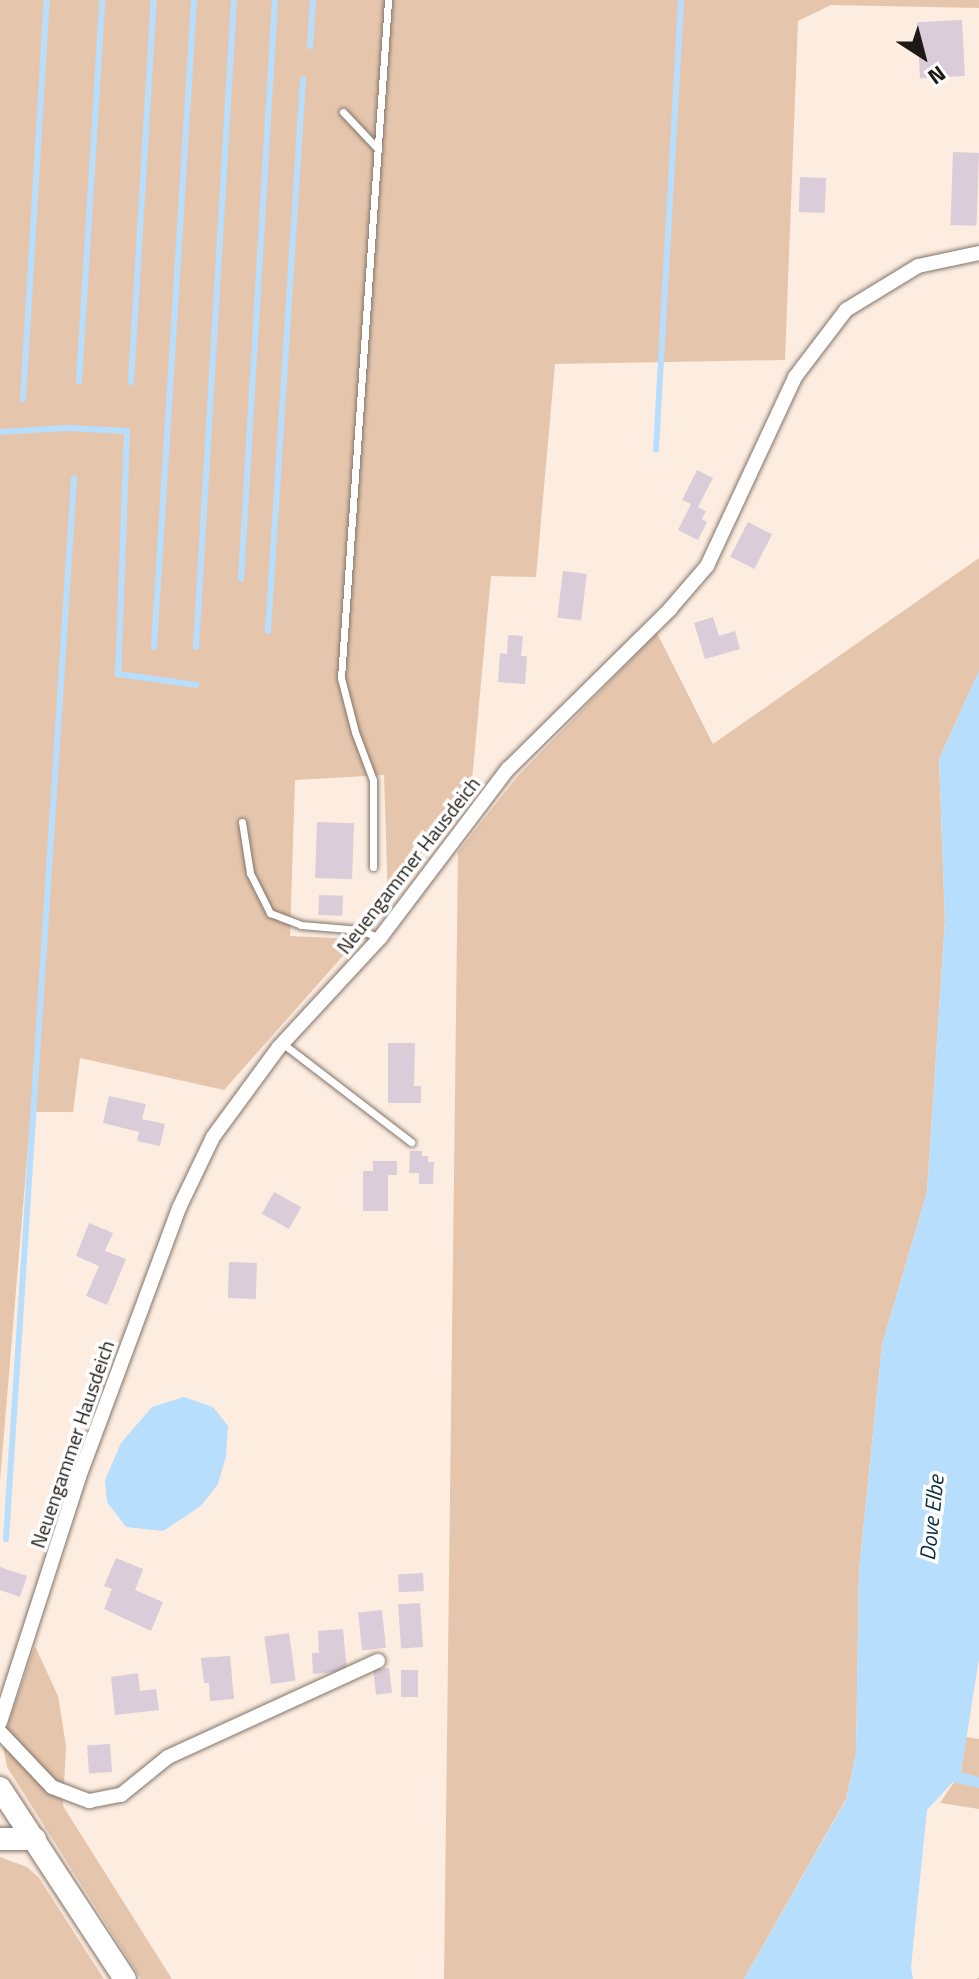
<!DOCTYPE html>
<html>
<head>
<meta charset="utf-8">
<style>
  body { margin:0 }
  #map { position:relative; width:979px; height:1979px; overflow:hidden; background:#fdede1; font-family:"Titillium Web",sans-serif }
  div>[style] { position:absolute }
  .green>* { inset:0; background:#e5c6ad }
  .water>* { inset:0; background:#b8defd }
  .stream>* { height:6px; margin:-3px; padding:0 3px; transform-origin:3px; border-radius:3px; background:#b8defd }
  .building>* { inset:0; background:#daccd9; transform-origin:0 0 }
  .path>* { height:3px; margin-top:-1.5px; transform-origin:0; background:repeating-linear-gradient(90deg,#8f857c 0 6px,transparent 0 10px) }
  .roads { filter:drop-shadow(0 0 2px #827469) drop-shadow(0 0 2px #827469) }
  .lane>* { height:7px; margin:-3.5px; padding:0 3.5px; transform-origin:3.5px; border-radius:3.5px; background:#fff }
  .street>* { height:14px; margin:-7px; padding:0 7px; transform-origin:7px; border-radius:7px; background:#fff }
  .secondary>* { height:22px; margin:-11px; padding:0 11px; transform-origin:11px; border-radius:11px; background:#fff }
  span { translate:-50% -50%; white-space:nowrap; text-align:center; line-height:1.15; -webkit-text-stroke:7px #fff; paint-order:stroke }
  .street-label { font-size:20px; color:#1e1914 }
  .water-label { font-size:22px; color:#062d46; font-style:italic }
  .north { position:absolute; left:883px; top:16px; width:80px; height:80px; -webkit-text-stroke:6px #fff; paint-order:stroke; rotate:144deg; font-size:22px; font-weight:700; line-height:32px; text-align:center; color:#1e1914 }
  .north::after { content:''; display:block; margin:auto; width:28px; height:36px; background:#1e1914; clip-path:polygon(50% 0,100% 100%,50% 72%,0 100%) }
</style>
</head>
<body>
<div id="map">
  <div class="green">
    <div style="clip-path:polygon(0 0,979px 0,979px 8px,831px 5px,798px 21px,785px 360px,555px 364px,536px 577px,491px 576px,472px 780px,388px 901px,384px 775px,295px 780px,290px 936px,358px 939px,224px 1090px,80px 1058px,73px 1112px,31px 1112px,0 1481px)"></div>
    <div style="clip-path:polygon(979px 558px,979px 671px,939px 759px,945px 921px,927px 1192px,882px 1345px,859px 1571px,856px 1753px,846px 1799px,744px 1979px,444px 1979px,458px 852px,517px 777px,657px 633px,713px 744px)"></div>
    <div style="clip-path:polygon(35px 1646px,58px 1696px,66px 1746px,63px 1806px,172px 1979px,141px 1979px,7px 1767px,3px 1746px,8px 1724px)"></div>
    <div style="clip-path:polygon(966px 1737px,979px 1739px,979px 1809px,940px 1803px,961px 1772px)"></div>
    <div style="clip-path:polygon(0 1857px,27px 1867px,39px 1878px,104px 1979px,0 1979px)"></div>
  </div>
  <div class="water">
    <div style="clip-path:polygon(979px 671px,979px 1659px,961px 1772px,979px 1777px,979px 1788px,953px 1782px,927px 1810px,911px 1967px,913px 1979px,744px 1979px,846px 1800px,856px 1753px,859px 1571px,882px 1345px,927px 1192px,945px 921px,939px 759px)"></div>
    <div style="clip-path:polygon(184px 1397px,213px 1407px,228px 1426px,226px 1456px,218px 1484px,201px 1506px,163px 1531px,126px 1527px,107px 1502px,105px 1480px,121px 1443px,152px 1407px)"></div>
  </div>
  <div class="stream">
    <div style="left:310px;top:46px;width:46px;rotate:-86.3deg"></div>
    <div style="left:79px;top:381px;width:382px;rotate:-86.5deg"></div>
    <div style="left:131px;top:382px;width:383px;rotate:-86.6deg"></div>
    <div style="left:23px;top:399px;width:400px;rotate:-86.6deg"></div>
    <div style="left:0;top:432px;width:66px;rotate:-3.5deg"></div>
    <div style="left:66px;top:428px;width:61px;rotate:2.8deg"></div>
    <div style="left:127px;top:431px;width:243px;rotate:92.1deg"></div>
    <div style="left:118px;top:674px;width:79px;rotate:8deg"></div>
    <div style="left:656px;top:449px;width:450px;rotate:-86.8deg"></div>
    <div style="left:241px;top:579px;width:580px;rotate:-86.64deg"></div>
    <div style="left:268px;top:631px;width:553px;rotate:-86.37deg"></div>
    <div style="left:154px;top:647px;width:648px;rotate:-86.46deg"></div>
    <div style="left:196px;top:647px;width:648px;rotate:-86.64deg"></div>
    <div style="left:6px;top:1539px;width:1063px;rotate:-86.33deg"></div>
  </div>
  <div class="building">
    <div style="left:962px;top:20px;width:56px;height:45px;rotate:87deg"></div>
    <div style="left:953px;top:152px;width:26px;height:73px;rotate:2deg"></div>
    <div style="left:800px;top:177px;width:26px;height:35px;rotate:2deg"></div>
    <div style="clip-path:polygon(697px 470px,713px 478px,698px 507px,706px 511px,702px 519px,707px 522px,698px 540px,678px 530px,691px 504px,682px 500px)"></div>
    <div style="left:748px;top:522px;width:27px;height:39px;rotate:27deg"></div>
    <div style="left:563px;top:571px;width:24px;height:47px;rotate:7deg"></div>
    <div style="clip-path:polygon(713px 617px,719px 636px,735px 631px,740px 649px,705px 659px,694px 623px)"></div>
    <div style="clip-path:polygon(508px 635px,523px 636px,521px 656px,527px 656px,525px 684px,498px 682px,500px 653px,507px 654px)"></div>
    <div style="left:317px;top:822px;width:37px;height:56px;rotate:2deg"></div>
    <div style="left:319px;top:895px;width:24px;height:20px;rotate:2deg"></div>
    <div style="clip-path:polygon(388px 1043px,415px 1043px,414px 1086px,421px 1086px,421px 1103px,388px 1103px)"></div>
    <div style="clip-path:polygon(109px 1096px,146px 1104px,142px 1119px,165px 1124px,160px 1146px,137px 1141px,139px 1132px,103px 1123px)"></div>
    <div style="clip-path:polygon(410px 1151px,422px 1151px,422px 1156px,428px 1156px,428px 1162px,434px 1162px,433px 1184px,419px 1184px,419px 1173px,409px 1173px)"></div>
    <div style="clip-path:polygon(373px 1161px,397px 1161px,397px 1175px,388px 1175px,388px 1211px,363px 1211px,363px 1171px,373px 1171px)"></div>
    <div style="left:274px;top:1192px;width:31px;height:25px;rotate:29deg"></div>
    <div style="clip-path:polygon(89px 1223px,113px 1233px,105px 1251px,126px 1259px,107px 1305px,86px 1296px,99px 1266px,76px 1256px)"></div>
    <div style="left:229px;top:1262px;width:28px;height:36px;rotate:2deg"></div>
    <div style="clip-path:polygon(116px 1558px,143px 1569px,135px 1590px,163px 1602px,151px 1631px,104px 1609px,112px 1589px,104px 1586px)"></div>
    <div style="clip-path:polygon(0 1567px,27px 1576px,20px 1597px,0 1590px)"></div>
    <div style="left:423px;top:1573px;width:18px;height:25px;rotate:87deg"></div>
    <div style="left:420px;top:1603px;width:44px;height:22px;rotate:86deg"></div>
    <div style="left:382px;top:1610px;width:38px;height:24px;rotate:84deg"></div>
    <div style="clip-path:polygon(343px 1629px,347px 1671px,313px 1674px,312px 1653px,319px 1653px,318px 1631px)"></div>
    <div style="left:289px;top:1633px;width:48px;height:25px;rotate:82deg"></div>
    <div style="clip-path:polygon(230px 1656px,234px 1699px,210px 1701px,209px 1683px,204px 1683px,201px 1658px)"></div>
    <div style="left:389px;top:1668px;width:25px;height:16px;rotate:83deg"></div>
    <div style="left:401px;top:1670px;width:17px;height:27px"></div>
    <div style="clip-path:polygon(138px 1673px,140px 1691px,156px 1689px,159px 1710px,115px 1715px,111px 1677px)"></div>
    <div style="left:110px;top:1744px;width:28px;height:23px;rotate:86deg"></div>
  </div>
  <div class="path">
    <div style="left:979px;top:1979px;width:1px;rotate:-90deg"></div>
  </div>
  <div class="roads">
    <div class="lane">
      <div style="left:343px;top:112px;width:51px;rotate:46.6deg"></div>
      <div style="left:242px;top:822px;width:52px;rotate:81.1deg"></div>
      <div style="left:250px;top:873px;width:45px;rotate:63.4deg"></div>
      <div style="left:270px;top:913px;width:33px;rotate:21deg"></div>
      <div style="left:301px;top:925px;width:59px;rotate:4.8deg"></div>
      <div style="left:360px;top:930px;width:22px;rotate:22deg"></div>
      <div style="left:373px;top:867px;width:87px;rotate:-90deg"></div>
      <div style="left:373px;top:780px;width:51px;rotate:-110.6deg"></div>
      <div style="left:355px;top:732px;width:56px;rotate:-104.5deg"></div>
      <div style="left:341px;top:678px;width:680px;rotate:-86.03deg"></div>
      <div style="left:282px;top:1043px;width:163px;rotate:37.5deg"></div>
    </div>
    <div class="street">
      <div style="left:0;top:1722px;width:257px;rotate:-72.1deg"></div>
      <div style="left:79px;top:1477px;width:287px;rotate:-69.6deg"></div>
      <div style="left:179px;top:1208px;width:79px;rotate:-64.4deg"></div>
      <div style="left:213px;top:1137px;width:112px;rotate:-53.7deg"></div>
      <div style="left:279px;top:1047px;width:149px;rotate:-47.2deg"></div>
      <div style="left:380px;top:938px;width:212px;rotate:-52.9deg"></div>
      <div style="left:508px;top:769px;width:228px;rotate:-44.6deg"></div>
      <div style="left:670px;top:609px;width:57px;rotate:-49.3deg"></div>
      <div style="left:707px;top:566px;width:208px;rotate:-65deg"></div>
      <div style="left:795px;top:377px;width:84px;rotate:-52.7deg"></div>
      <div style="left:846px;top:310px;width:84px;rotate:-31.4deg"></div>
      <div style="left:918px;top:266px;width:62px;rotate:-12deg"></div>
      <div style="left:0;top:1732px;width:76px;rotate:46.6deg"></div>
      <div style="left:52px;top:1787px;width:40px;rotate:21deg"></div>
      <div style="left:89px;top:1801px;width:33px;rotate:-11deg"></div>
      <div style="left:121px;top:1795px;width:60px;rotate:-39deg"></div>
      <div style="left:168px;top:1757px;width:231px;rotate:-24.6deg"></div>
    </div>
    <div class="secondary">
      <div style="left:0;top:1788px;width:228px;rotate:56.8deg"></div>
      <div style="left:0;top:1839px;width:35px"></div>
    </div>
  </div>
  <div class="street-label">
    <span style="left:408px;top:865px;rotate:-52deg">Neuengammer Hausdeich</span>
    <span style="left:72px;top:1444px;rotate:-71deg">Neuengammer Hausdeich</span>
  </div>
  <div class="water-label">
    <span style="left:932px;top:1518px;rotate:-84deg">Dove Elbe</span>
  </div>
  <div class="north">N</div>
</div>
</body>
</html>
